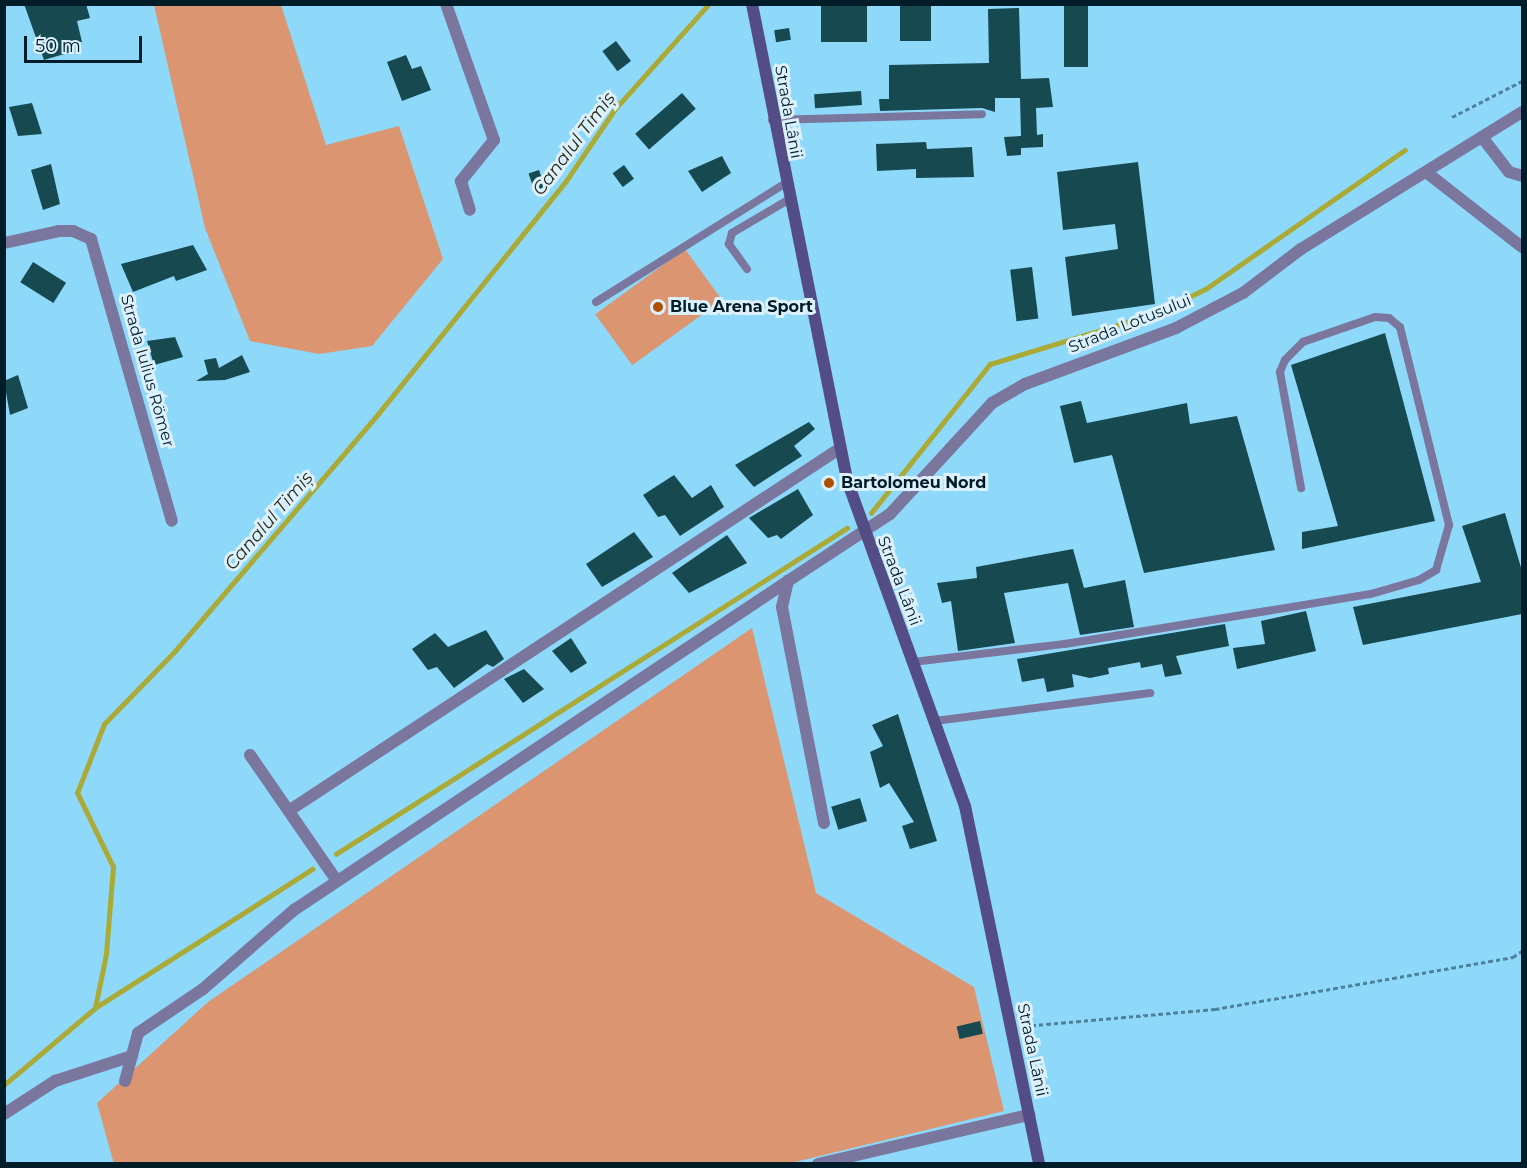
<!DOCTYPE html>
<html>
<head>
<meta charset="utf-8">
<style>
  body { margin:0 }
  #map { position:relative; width:1527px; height:1168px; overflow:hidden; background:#8ed8fa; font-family:Montserrat,sans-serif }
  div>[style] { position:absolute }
  .green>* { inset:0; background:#db9671; transform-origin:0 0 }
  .stream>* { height:4.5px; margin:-2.25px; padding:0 2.25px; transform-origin:2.25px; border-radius:2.25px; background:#abaa36 }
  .building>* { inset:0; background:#164950; transform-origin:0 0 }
  .path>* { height:3px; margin-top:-1.5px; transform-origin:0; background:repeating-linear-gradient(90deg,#4d829a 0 4.5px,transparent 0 7.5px) }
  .lane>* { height:8px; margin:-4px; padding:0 4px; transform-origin:4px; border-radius:4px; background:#7a769e }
  .street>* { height:12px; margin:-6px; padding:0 6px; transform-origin:6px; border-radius:6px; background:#7a769e }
  .secondary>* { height:12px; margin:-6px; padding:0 6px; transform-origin:6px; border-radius:6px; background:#544c85 }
  .dots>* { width:16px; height:16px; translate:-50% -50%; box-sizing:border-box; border:3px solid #dcf1fc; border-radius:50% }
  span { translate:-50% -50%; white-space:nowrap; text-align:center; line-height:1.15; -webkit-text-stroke:6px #dcf1fc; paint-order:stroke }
  .street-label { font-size:16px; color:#001c28 }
  .poi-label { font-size:16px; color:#001c28; font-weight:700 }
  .left { translate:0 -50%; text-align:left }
  .water-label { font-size:18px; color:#2a2a17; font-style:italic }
  .frame { position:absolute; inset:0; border:6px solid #001c28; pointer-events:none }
  .scale { position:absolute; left:24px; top:36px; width:118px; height:27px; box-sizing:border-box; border:3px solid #001c28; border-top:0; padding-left:8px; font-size:18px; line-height:21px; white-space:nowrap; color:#001c28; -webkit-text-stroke:4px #dcf1fc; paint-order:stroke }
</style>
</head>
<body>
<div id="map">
  <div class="green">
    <div style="clip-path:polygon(154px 5px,281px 5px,326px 145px,399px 126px,443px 259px,372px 346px,319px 354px,250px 341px,205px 228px)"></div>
    <div style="left:685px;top:249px;width:63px;height:111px;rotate:54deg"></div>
    <div style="clip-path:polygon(752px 628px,816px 893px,974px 987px,1004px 1111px,791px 1163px,114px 1164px,97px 1103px,208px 1002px)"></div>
  </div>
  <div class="stream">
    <div style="left:871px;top:513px;width:191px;rotate:-51.4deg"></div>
    <div style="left:990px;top:364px;width:175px;rotate:-17deg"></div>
    <div style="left:1157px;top:313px;width:56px;rotate:-26.6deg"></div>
    <div style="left:1207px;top:288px;width:241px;rotate:-34.9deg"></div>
    <div style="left:336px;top:854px;width:606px;rotate:-32.54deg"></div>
    <div style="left:95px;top:1008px;width:258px;rotate:-32.6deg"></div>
    <div style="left:4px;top:1085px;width:119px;rotate:-40.2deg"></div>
    <div style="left:95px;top:1008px;width:55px;rotate:-78.5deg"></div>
    <div style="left:106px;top:954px;width:87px;rotate:-85.4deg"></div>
    <div style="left:113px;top:867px;width:82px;rotate:-115.9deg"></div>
    <div style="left:77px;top:793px;width:74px;rotate:-68.6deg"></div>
    <div style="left:104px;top:724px;width:102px;rotate:-45.8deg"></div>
    <div style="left:175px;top:651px;width:312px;rotate:-49.4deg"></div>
    <div style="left:378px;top:414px;width:299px;rotate:-51.1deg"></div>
    <div style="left:566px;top:181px;width:87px;rotate:-55.8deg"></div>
    <div style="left:615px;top:109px;width:141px;rotate:-48.2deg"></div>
  </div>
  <div class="building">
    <div style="clip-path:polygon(24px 4px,86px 4px,90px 18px,77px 21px,82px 42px,66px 41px,71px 52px,44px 60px)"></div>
    <div style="left:821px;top:4px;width:46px;height:38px"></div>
    <div style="left:900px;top:4px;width:31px;height:37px"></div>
    <div style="left:1064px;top:4px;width:24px;height:63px"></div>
    <div style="clip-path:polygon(1019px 8px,1021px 79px,1049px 78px,1053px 107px,1036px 108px,1037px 135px,1043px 134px,1043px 147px,1021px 148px,1021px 155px,1007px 156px,1004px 137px,1021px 136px,1020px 98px,995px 98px,995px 112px,982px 108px,880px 111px,879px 99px,889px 99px,889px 65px,989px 63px,988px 9px)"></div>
    <div style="left:789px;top:28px;width:12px;height:15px;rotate:81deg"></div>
    <div style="left:616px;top:41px;width:25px;height:17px;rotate:53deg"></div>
    <div style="clip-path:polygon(406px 55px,412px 69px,421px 66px,431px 90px,402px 101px,387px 62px)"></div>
    <div style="left:861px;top:91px;width:14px;height:47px;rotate:86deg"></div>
    <div style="left:682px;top:93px;width:21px;height:62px;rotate:49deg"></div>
    <div style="clip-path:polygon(32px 103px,42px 134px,18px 136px,9px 107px)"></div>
    <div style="clip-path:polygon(926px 142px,927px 149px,972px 147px,974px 177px,916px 178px,916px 169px,877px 171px,876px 144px)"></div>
    <div style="clip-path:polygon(722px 156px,731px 173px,702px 192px,688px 171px)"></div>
    <div style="clip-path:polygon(1138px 162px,1155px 304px,1072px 316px,1065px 257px,1118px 249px,1115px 224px,1063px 230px,1057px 172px)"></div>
    <div style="clip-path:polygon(51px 164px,60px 204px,43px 210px,31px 170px)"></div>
    <div style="left:624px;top:165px;width:17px;height:14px;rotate:54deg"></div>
    <div style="left:539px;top:170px;width:18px;height:11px;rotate:71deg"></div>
    <div style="clip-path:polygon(193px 245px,207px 270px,176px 281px,174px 276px,133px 292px,121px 264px)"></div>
    <div style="left:33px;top:262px;width:39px;height:24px;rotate:32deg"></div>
    <div style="left:1032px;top:267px;width:52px;height:22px;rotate:83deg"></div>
    <div style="clip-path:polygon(1385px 333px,1435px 521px,1302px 549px,1302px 532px,1338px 526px,1291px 365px)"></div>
    <div style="clip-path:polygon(175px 337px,183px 357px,154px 365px,147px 341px)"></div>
    <div style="clip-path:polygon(242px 355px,250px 372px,225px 380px,196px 381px,208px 374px,204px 360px,216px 358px,219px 368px)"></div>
    <div style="clip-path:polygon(18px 375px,28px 408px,10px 415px,4px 381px)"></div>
    <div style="clip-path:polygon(1081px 401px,1087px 423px,1187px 403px,1190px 424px,1237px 416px,1275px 550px,1144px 573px,1112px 455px,1074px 463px,1060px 406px)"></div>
    <div style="clip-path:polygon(809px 422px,815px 429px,794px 446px,802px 456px,754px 487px,735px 465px)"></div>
    <div style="clip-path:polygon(674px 475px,692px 498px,711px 485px,724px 507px,680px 536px,665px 515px,658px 517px,643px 495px)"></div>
    <div style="clip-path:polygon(798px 489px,813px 515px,781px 539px,777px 535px,768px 538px,749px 518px)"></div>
    <div style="clip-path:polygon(1505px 513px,1522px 571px,1522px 614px,1363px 645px,1353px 607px,1481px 582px,1462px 526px)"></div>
    <div style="clip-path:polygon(634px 532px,653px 557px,602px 587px,586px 564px)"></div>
    <div style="clip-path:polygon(727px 535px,747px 563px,689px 593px,672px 573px)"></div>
    <div style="clip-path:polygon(1073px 549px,1084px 588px,1125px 580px,1134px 627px,1080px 635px,1068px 583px,1004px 593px,1015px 643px,958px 651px,951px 601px,942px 603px,937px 583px,977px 578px,976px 567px)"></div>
    <div style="clip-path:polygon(1306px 611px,1316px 651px,1237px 669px,1233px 648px,1265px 644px,1261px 621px)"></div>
    <div style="clip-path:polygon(1225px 624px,1229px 646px,1176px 656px,1182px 674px,1165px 677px,1162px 664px,1141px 668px,1140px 662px,1108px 668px,1109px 674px,1090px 678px,1072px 674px,1074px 687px,1047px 692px,1044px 678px,1022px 682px,1017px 659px)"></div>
    <div style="clip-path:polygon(486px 630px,504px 659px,493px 667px,487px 664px,454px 688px,437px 667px,428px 670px,412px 649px,435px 633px,448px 647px)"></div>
    <div style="clip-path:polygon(571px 638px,587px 663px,571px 673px,552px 651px)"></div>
    <div style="clip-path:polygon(524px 669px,544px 689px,523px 703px,504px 679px)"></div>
    <div style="clip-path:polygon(898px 714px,937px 841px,910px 849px,902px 826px,914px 822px,889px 783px,880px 788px,870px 752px,883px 746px,872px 725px)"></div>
    <div style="left:860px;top:798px;width:24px;height:30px;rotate:73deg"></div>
    <div style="left:980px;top:1021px;width:13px;height:24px;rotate:77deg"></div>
  </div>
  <div class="path">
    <div style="left:1452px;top:117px;width:79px;rotate:-27.2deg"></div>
    <div style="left:1024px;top:1026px;width:192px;rotate:-5.1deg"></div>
    <div style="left:1215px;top:1009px;width:303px;rotate:-9.9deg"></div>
    <div style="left:1513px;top:957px;width:11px;rotate:-34deg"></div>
  </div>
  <div class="lane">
    <div style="left:772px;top:120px;width:210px;rotate:-1.6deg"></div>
    <div style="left:747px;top:269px;width:31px;rotate:-126deg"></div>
    <div style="left:729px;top:244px;width:11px;rotate:-75deg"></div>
    <div style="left:732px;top:233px;width:65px;rotate:-30.5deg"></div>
    <div style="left:596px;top:302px;width:222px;rotate:-32.1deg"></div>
    <div style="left:913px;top:662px;width:153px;rotate:-6.8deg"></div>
    <div style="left:1065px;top:644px;width:310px;rotate:-9.3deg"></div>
    <div style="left:1371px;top:594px;width:50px;rotate:-16.3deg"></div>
    <div style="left:1419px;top:580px;width:20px;rotate:-30deg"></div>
    <div style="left:1436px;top:570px;width:47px;rotate:-73.9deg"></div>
    <div style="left:1449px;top:525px;width:204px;rotate:-103.9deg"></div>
    <div style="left:1400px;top:327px;width:14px;rotate:-141deg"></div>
    <div style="left:1389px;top:318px;width:14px;rotate:-176deg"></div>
    <div style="left:1375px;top:317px;width:76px;rotate:160.9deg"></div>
    <div style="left:1303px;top:342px;width:25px;rotate:135deg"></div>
    <div style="left:1285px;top:360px;width:13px;rotate:113deg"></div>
    <div style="left:1280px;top:372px;width:118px;rotate:79.7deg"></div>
    <div style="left:935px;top:721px;width:217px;rotate:-7.4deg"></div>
  </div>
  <div class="street">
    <div style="left:446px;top:4px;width:144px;rotate:70.6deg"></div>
    <div style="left:494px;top:140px;width:53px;rotate:128.8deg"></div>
    <div style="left:461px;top:181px;width:30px;rotate:73deg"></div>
    <div style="left:1482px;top:137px;width:44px;rotate:52.4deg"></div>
    <div style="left:1509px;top:172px;width:14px;rotate:17deg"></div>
    <div style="left:1426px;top:172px;width:122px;rotate:38deg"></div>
    <div style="left:4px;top:243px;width:56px;rotate:-12.3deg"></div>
    <div style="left:59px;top:231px;width:14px"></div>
    <div style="left:73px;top:231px;width:20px;rotate:24deg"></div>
    <div style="left:91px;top:239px;width:293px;rotate:74deg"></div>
    <div style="left:250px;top:755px;width:153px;rotate:55.4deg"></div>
    <div style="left:290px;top:810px;width:657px;rotate:-33.33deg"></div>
    <div style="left:824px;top:823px;width:220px;rotate:-101deg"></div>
    <div style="left:782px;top:607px;width:27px;rotate:-77deg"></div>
    <div style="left:788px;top:581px;width:122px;rotate:-33.3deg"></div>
    <div style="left:890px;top:514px;width:151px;rotate:-47.4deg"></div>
    <div style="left:992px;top:403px;width:38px;rotate:-30deg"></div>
    <div style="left:1025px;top:384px;width:161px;rotate:-20.3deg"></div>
    <div style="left:1176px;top:328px;width:76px;rotate:-27.6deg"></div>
    <div style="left:1243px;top:293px;width:73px;rotate:-37.2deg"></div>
    <div style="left:1301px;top:249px;width:260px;rotate:-31.8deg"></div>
    <div style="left:125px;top:1081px;width:50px;rotate:-74.8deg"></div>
    <div style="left:138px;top:1033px;width:78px;rotate:-34.1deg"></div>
    <div style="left:203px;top:989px;width:121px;rotate:-41deg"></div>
    <div style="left:294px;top:910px;width:594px;rotate:-33.66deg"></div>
    <div style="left:4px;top:1114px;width:61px;rotate:-32.9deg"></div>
    <div style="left:55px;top:1081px;width:81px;rotate:-18deg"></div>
    <div style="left:818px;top:1164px;width:217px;rotate:-13.1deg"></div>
  </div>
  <div class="secondary">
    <div style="left:752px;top:4px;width:489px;rotate:78.7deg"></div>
    <div style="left:848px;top:483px;width:344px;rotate:70.1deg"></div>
    <div style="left:965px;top:806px;width:366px;rotate:78.3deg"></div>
  </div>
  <div class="dots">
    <div style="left:658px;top:307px;background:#ae4e01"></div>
    <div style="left:829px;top:483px;background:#ae4e01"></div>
  </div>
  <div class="street-label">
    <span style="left:788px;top:112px;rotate:80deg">Strada Lânii</span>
    <span style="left:1130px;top:324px;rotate:-22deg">Strada Lotusului</span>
    <span style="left:147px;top:371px;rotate:74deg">Strada Iulius Römer</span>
    <span style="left:899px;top:581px;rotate:69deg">Strada Lânii</span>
    <span style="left:1032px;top:1050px;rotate:78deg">Strada Lânii</span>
  </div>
  <div class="poi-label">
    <span class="left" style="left:670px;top:307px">Blue Arena Sport</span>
    <span class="left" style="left:841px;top:483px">Bartolomeu Nord</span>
  </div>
  <div class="water-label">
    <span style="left:574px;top:144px;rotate:-53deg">Canalul Timiș</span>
    <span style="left:269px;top:521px;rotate:-49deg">Canalul Timiș</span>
  </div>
  <div class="frame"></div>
  <div class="scale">50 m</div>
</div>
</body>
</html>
